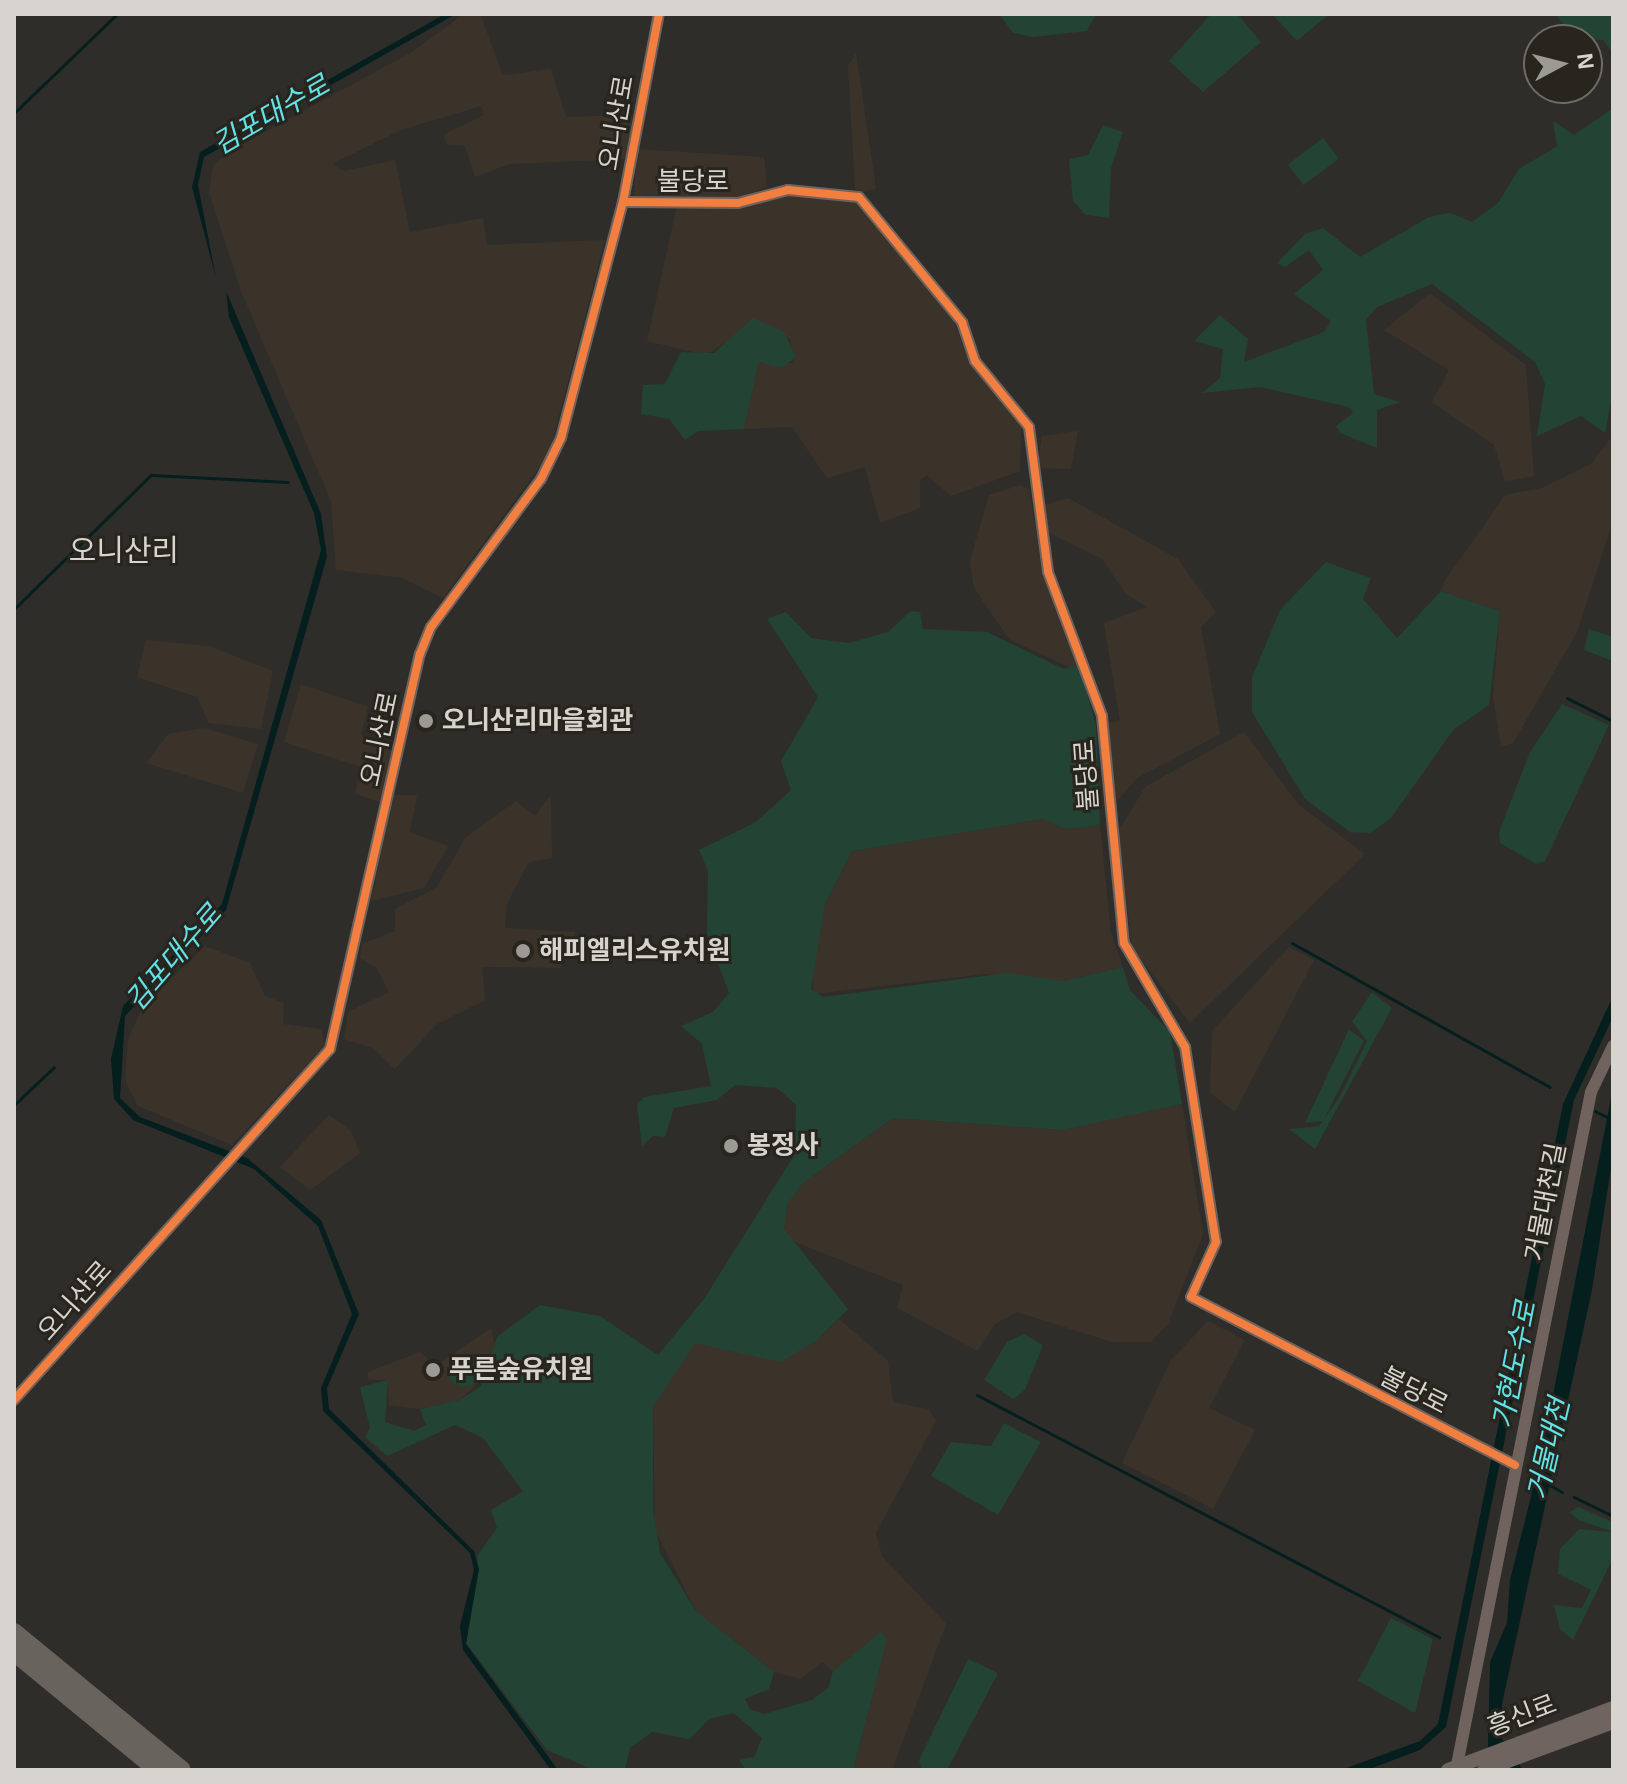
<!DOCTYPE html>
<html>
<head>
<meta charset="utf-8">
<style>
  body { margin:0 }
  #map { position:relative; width:1627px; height:1784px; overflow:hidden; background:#2f2d2a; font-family:Helvetica,"Noto Sans KR",sans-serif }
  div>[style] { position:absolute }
  .built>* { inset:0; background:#3b3329 }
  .green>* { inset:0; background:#234334; transform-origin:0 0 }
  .round { border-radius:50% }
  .water>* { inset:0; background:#051e1e }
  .stream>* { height:3px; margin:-1.5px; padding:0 1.5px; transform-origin:1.5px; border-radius:1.5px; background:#051e1e }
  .minor>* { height:12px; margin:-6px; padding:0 6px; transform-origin:6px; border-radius:6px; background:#70635d }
  .major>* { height:14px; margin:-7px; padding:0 7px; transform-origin:7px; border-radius:7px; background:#6f645f }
  .highway>* { height:18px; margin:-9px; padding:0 9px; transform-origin:9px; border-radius:9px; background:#69635d }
  .cycleway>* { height:8px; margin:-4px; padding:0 4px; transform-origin:4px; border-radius:4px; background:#f27e40 }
  .dots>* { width:22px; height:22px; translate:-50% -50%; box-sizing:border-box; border:4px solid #28241e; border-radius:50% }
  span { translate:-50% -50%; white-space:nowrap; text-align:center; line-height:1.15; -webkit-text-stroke:6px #28241e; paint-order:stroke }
  .street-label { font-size:26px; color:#d7d4cf }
  .poi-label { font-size:26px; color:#d7d4cf; font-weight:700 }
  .left { translate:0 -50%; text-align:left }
  .water-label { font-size:28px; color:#60e2e7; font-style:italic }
  .quarter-label { font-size:30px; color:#d7d4cf }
  .frame { position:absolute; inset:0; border:16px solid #d7d4cf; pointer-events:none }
  .north { position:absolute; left:1523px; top:24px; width:80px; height:80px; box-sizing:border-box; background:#28241e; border:2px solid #6e6a65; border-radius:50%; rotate:83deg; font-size:22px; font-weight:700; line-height:32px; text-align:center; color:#d7d4cf }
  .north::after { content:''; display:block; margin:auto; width:28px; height:36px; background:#9c9a95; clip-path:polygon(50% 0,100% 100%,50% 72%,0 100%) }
</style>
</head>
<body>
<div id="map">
  <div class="built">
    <div style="clip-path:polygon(464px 14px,480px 14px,503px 75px,551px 69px,566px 117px,633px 115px,626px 159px,510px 164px,475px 177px,465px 146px,446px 144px,444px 134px,484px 115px,481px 106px,401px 130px,332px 164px,344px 171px,395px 160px,410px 232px,483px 218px,487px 245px,605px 240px,549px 454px,443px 598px,403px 578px,336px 570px,331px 501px,241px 291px,209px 192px,213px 166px,228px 152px,412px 52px)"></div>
    <div style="clip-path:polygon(856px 53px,876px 188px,863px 192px,855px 189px,848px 66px)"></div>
    <div style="clip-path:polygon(636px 149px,764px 157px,767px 187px,739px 198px,634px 197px)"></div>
    <div style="clip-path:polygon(780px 194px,857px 201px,953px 318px,965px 351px,1021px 426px,1020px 471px,951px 496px,927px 475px,920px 480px,920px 508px,880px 523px,865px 467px,827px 478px,792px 427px,744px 429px,759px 362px,794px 363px,790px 339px,742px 332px,706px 355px,647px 341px,677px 206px)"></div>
    <div style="clip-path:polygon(1430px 293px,1526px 365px,1534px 476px,1505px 481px,1494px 445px,1432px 402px,1449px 370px,1384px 330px)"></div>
    <div style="clip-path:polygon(1078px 431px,1071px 469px,1037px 468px,1042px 436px)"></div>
    <div style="clip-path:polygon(1613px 435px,1613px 521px,1577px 632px,1513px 743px,1501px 747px,1493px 697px,1500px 611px,1441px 591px,1444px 582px,1505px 495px,1542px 488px,1591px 464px)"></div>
    <div style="clip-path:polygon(1020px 485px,1029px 489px,1042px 569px,1079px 665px,1071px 668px,1009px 639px,974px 588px,970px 561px,989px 495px)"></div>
    <div style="clip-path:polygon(1068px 498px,1178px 559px,1216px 612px,1201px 627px,1220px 734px,1137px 778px,1117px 801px,1107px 723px,1120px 721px,1104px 623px,1147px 607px,1126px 594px,1102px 559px,1047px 532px,1044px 505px)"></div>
    <div style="clip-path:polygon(146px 640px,209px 646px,273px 671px,261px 729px,209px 723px,197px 697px,137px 677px)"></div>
    <div style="clip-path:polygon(301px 684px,368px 707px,361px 735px,395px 745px,380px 802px,355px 794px,361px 767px,284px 742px)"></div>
    <div style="clip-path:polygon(204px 728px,258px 744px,243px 793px,146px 763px,168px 734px)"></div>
    <div style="clip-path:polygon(1244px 732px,1299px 805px,1365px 854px,1190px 1023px,1132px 948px,1118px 831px,1146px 786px)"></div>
    <div style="clip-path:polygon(393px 795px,417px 795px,410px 832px,448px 846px,424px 888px,371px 901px)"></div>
    <div style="clip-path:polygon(551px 795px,552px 858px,529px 862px,507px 903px,505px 928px,576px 932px,560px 968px,482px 967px,485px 1000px,437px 1024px,395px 1069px,373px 1048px,344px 1039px,348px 1012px,389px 992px,376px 967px,360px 958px,362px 944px,395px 931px,395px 909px,437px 887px,466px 837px,516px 801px,535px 816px)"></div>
    <div style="clip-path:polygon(1044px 819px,1065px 829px,1100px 825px,1111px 933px,1123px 967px,1064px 981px,984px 974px,814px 994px,811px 962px,825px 904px,852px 851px)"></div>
    <div style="clip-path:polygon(205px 946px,250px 963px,265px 996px,284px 1003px,283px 1024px,321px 1029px,325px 1045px,232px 1145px,138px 1106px,125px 1080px,128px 1040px,143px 1005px)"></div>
    <div style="clip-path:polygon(1289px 947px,1314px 960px,1235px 1112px,1210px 1093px,1212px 1031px)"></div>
    <div style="clip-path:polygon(1182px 1104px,1203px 1234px,1168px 1324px,1151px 1342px,1112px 1342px,1017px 1312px,995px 1324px,978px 1351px,897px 1308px,903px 1285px,788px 1239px,784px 1229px,788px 1203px,804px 1182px,893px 1118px,1063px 1130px)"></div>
    <div style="clip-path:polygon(329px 1115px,351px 1131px,360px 1153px,310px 1190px,280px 1167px)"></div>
    <div style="clip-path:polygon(839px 1319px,888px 1361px,893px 1402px,928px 1409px,936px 1421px,876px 1533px,882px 1556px,946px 1624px,892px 1770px,853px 1770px,887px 1640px,881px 1633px,833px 1671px,822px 1662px,801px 1679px,774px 1672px,696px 1611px,655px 1530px,653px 1407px,694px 1343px,816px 1341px)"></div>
    <div style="clip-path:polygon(1208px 1321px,1245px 1340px,1209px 1408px,1255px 1430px,1213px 1509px,1122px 1463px,1171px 1360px)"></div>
    <div style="clip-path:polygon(491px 1328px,496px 1349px,486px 1375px,460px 1400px,420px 1409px,389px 1405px,388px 1380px,368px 1380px,368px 1372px,420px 1352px,435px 1366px)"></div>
  </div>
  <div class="green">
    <div style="clip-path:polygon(999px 14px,1096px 14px,1087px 31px,1033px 37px,1013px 33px)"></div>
    <div style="clip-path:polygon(1211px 14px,1237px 14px,1261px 42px,1203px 92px,1169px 61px)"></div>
    <div style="clip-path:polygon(1272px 14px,1329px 14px,1297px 41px)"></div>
    <div style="clip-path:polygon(1555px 14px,1613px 14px,1613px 53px,1603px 40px,1576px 39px)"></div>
    <div style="clip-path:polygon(1613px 108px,1613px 391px,1605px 433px,1581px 416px,1537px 436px,1545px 384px,1535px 362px,1432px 284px,1377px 307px,1366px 320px,1374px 394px,1400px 402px,1377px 410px,1377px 448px,1340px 433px,1336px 426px,1353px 413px,1349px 407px,1260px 387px,1202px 393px,1220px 378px,1223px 349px,1194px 341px,1220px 315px,1248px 339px,1244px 362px,1324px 332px,1331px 321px,1294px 294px,1323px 270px,1309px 250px,1285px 267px,1277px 263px,1305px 234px,1323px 228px,1360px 257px,1429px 217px,1450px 213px,1472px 222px,1498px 203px,1519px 169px,1557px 146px,1553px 121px,1574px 135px)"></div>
    <div style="clip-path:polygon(1103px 125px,1123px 132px,1111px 168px,1109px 218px,1086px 215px,1073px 201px,1069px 159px,1088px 155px)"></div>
    <div style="left:1323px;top:138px;width:26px;height:44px;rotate:53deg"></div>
    <div style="clip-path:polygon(753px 318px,784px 332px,796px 357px,782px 368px,759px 362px,744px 429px,698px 431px,685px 440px,669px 419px,641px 414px,643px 385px,665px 384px,681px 352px,714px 353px)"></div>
    <div style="clip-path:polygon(1326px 562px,1371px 578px,1363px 599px,1397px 638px,1441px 591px,1500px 611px,1489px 705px,1454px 729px,1391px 818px,1370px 833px,1350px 832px,1305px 799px,1252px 712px,1252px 677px,1280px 610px)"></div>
    <div style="clip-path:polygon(911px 611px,920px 612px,923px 629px,987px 632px,1064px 669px,1079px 665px,1096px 725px,1100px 825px,1065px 829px,1043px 819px,852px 851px,825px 904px,811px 989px,823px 997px,1007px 973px,1064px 981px,1123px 967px,1130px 990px,1170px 1032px,1182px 1104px,1063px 1130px,893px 1118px,804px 1182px,788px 1203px,784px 1229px,848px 1309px,816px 1341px,780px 1362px,695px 1343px,653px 1407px,653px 1508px,660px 1553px,696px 1611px,774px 1672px,769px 1689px,745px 1699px,750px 1709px,764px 1714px,812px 1700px,828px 1688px,833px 1671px,881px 1632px,887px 1640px,853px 1770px,746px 1770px,739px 1760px,754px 1757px,762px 1738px,734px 1713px,709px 1719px,690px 1739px,652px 1732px,630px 1748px,625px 1770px,594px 1770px,547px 1750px,466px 1643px,478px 1555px,497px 1528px,491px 1510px,523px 1491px,483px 1438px,455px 1425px,387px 1456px,365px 1437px,370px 1428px,360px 1387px,388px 1380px,385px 1422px,414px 1431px,426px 1425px,420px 1409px,460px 1400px,481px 1386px,497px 1337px,540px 1305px,600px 1316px,658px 1355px,704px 1299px,795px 1154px,796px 1105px,777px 1088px,735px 1085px,717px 1100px,674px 1108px,665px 1137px,653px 1136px,642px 1146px,637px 1105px,644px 1097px,711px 1086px,702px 1044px,681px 1026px,713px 1012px,729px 993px,707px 933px,708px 871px,699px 850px,756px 822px,791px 790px,781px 761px,818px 697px,767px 619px,786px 612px,811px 638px,849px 643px,888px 632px)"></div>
    <div style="clip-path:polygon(1589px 629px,1613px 637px,1613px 661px,1584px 650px)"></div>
    <div style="clip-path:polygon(1562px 704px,1609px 725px,1545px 861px,1536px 864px,1500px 843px,1499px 832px,1530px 752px)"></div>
    <div style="clip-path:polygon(1372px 992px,1392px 1008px,1315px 1149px,1289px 1129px,1319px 1126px,1339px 1098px,1367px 1041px,1352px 1022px)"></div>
    <div style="clip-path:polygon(1349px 1029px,1364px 1041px,1323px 1121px,1305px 1123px)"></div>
    <div style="clip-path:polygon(1024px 1334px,1043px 1345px,1025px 1390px,1013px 1399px,984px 1380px,1007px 1342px)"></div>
    <div class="round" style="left:448px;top:1355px;width:32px;height:32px"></div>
    <div style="clip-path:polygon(1004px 1423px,1041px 1442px,998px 1515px,931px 1476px,951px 1442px,991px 1446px)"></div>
    <div style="clip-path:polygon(1578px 1507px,1613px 1522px,1613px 1558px,1573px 1640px,1560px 1629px,1554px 1605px,1582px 1608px,1591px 1590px,1558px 1574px,1560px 1549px,1579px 1529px,1613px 1532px,1578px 1520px,1570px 1512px)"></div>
    <div style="clip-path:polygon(1391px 1618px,1433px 1639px,1415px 1713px,1358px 1681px)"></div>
    <div style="clip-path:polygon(968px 1659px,998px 1673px,947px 1770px,922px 1770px,919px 1760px)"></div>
  </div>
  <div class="water">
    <div style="clip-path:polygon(445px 14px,456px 14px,204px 157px,198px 185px,216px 278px,192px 187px,200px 152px)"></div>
    <div style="clip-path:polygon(226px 291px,321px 514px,327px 557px,226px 910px,125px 1016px,120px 1098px,140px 1117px,247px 1158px,321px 1220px,359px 1314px,327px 1388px,329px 1409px,474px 1551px,479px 1569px,466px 1644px,558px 1770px,551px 1770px,463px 1650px,460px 1626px,474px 1570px,470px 1553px,323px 1411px,321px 1388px,352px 1314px,318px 1226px,254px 1169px,133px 1120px,114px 1099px,111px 1059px,123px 1006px,222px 904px,321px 550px,314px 513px,229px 317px)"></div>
    <div style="clip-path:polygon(1613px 996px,1613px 1017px,1574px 1100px,1446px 1727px,1420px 1750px,1367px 1770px,1341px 1770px,1420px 1741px,1438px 1724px,1563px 1104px)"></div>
    <div style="clip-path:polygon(1613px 1088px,1613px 1155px,1592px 1290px,1502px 1704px,1502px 1739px,1523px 1770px,1497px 1770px,1488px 1746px,1490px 1662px,1507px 1623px,1510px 1580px,1543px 1449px,1538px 1422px,1553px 1395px)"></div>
  </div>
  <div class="stream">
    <div style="left:14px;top:113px;width:143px;rotate:-43.9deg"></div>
    <div style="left:14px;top:609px;width:192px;rotate:-44.4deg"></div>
    <div style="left:151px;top:475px;width:137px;rotate:2.9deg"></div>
    <div style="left:1567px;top:698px;width:51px;rotate:26.6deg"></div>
    <div style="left:1292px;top:943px;width:295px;rotate:29.2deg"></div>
    <div style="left:14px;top:1105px;width:55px;rotate:-43.5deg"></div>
    <div style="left:1595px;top:1111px;width:20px;rotate:27deg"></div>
    <div style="left:977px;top:1395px;width:522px;rotate:27.65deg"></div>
    <div style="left:1548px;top:1484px;width:16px;rotate:30deg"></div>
    <div style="left:1574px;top:1497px;width:43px;rotate:26deg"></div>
  </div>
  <div class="minor">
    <div style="left:623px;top:202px;width:115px;rotate:0.5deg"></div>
    <div style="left:738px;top:203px;width:52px;rotate:-14.6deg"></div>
    <div style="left:788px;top:190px;width:71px;rotate:5.6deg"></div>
    <div style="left:859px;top:197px;width:162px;rotate:50.5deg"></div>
    <div style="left:962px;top:322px;width:41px;rotate:71.6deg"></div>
    <div style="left:975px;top:361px;width:85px;rotate:50.7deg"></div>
    <div style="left:1029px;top:427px;width:146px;rotate:82.5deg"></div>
    <div style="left:1048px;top:572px;width:154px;rotate:69.4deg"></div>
    <div style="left:1102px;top:716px;width:228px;rotate:84.5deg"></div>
    <div style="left:1124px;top:943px;width:121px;rotate:59.6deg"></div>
    <div style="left:1185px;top:1047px;width:197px;rotate:81deg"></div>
    <div style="left:1216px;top:1242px;width:60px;rotate:114.4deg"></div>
    <div style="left:1191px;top:1297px;width:365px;rotate:27.4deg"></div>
    <div style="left:14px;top:1400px;width:472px;rotate:-48deg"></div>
    <div style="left:330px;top:1049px;width:405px;rotate:-77.2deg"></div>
    <div style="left:420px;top:654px;width:29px;rotate:-68deg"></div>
    <div style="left:431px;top:627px;width:184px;rotate:-53.4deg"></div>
    <div style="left:541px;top:479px;width:46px;rotate:-64deg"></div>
    <div style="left:561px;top:438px;width:244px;rotate:-75.3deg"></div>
    <div style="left:623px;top:202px;width:191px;rotate:-79.2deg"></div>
    <div style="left:1456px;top:1770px;width:691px;rotate:-78.74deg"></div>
    <div style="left:1591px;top:1092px;width:51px;rotate:-64.4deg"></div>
  </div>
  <div class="major">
    <div style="left:1448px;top:1770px;width:176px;rotate:-20.6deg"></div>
    <div style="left:1484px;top:1770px;width:138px;rotate:-20.4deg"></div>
  </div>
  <div class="highway">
    <div style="left:14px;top:1632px;width:217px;rotate:39.4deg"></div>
    <div style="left:14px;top:1652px;width:185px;rotate:39.5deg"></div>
  </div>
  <div class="cycleway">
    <div style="left:623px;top:202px;width:115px;rotate:0.5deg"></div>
    <div style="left:738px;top:203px;width:52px;rotate:-14.6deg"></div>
    <div style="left:788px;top:190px;width:71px;rotate:5.6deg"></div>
    <div style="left:859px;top:197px;width:162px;rotate:50.5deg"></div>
    <div style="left:962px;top:322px;width:41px;rotate:71.6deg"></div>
    <div style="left:975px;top:361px;width:85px;rotate:50.7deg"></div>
    <div style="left:1029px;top:427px;width:146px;rotate:82.5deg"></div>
    <div style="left:1048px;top:572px;width:154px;rotate:69.4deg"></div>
    <div style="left:1102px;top:716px;width:228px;rotate:84.5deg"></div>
    <div style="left:1124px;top:943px;width:121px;rotate:59.6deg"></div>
    <div style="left:1185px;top:1047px;width:197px;rotate:81deg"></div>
    <div style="left:1216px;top:1242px;width:60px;rotate:114.4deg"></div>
    <div style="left:1191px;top:1297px;width:365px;rotate:27.4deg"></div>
    <div style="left:14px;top:1400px;width:472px;rotate:-48deg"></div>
    <div style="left:330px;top:1049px;width:405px;rotate:-77.2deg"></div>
    <div style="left:420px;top:654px;width:29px;rotate:-68deg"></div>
    <div style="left:431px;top:627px;width:184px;rotate:-53.4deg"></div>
    <div style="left:541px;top:479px;width:46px;rotate:-64deg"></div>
    <div style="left:561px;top:438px;width:244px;rotate:-75.3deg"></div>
    <div style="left:623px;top:202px;width:191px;rotate:-79.2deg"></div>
  </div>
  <div class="dots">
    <div style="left:426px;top:721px;background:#9c9a95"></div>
    <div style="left:523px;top:951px;background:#9c9a95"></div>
    <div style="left:731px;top:1146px;background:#9c9a95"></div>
    <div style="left:433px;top:1370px;background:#9c9a95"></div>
  </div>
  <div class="street-label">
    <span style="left:617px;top:123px;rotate:-80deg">오니산로</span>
    <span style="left:693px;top:182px">불당로</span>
    <span style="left:380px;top:739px;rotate:-78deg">오니산로</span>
    <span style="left:1087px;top:775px;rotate:-94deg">불당로</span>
    <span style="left:1546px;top:1202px;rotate:-79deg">거물대천길</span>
    <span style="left:75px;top:1301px;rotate:-48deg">오니산로</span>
    <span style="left:1414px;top:1391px;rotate:27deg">불당로</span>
    <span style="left:1522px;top:1716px;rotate:-21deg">흥신로</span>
  </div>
  <div class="poi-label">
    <span class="left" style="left:442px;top:721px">오니산리마을회관</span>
    <span class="left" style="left:539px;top:951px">해피엘리스유치원</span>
    <span class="left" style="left:747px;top:1146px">봉정사</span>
    <span class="left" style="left:449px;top:1370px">푸른숲유치원</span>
  </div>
  <div class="water-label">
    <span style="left:271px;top:115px;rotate:-30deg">김포대수로</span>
    <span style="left:174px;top:958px;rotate:-49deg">김포대수로</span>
    <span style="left:1515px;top:1365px;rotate:-79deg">가현도수로</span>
    <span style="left:1549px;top:1449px;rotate:-77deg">거물대천</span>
  </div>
  <div class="quarter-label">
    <span style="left:124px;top:551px">오니산리</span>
  </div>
  <div class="frame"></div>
  <div class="north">N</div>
</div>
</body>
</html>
